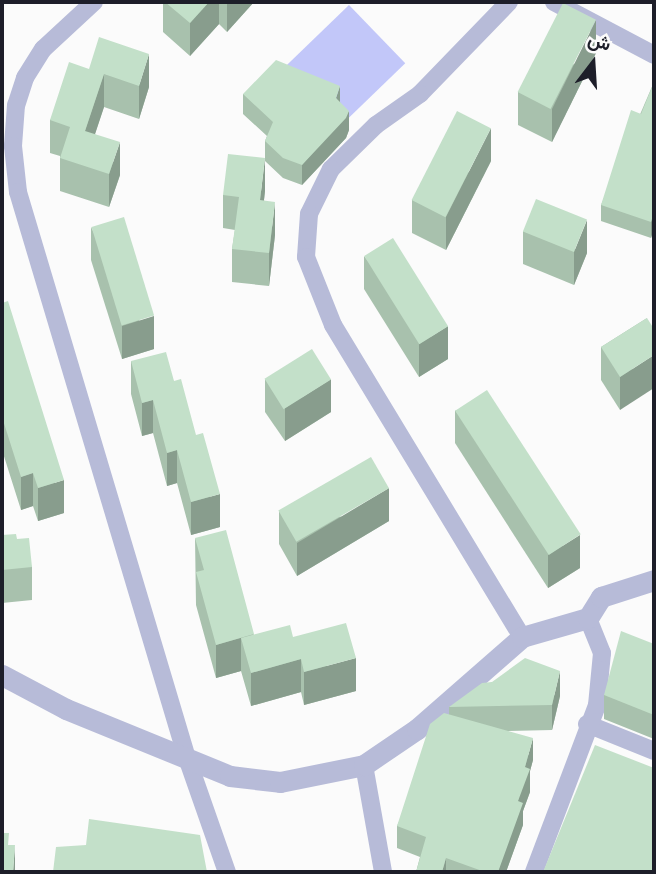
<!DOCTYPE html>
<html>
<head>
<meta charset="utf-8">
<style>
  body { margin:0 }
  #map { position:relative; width:656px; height:874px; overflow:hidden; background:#fbfbfb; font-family:"Source Sans 3",Vazirmatn,sans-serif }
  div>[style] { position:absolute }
  .green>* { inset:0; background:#c2c7f9; transform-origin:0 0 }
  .minor>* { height:18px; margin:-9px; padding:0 9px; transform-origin:9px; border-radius:9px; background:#b7bbd8 }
  .tertiary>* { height:21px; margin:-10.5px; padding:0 10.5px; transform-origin:10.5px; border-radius:10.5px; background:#b7bbd8 }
  .wall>* { inset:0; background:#a8c1ad }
  .shaded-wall>* { inset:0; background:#889d8d }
  .building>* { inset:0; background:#c3e0c9; transform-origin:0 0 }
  span { translate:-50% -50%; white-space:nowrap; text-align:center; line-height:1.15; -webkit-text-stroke:5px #fbfbfb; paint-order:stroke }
  .frame { position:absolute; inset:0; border:4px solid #1d1e29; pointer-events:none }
  .north { position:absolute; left:558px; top:28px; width:70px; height:70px; -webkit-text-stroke:5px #fbfbfb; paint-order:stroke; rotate:17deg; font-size:19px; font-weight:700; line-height:28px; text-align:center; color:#1d1e29 }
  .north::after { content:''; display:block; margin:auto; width:24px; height:32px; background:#1d1e29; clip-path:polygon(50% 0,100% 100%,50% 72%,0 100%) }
</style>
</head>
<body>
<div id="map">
  <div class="green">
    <div style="left:349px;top:5px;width:81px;height:141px;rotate:46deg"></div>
  </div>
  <div class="minor">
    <div style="left:94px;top:2px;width:69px;rotate:137.3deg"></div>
    <div style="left:43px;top:49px;width:34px;rotate:122deg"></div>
    <div style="left:25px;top:78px;width:28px;rotate:108deg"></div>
    <div style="left:16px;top:105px;width:41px;rotate:94.2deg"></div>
    <div style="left:13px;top:146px;width:46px;rotate:83.8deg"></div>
    <div style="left:18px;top:192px;width:591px;rotate:73.38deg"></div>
    <div style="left:187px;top:758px;width:121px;rotate:70.7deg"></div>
    <div style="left:509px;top:2px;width:128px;rotate:134.1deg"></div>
    <div style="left:420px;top:94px;width:54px;rotate:144.8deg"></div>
    <div style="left:376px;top:125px;width:63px;rotate:135.6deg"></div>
    <div style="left:331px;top:169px;width:50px;rotate:116.1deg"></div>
    <div style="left:309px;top:214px;width:43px;rotate:94deg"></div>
    <div style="left:306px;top:257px;width:73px;rotate:68.3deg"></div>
    <div style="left:333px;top:325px;width:365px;rotate:58.8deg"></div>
    <div style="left:554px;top:2px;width:113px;rotate:27.9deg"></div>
    <div style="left:587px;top:724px;width:72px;rotate:21.9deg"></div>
    <div style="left:364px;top:765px;width:109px;rotate:79.9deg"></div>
    <div style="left:534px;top:872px;width:178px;rotate:-69.3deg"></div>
    <div style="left:597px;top:705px;width:52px;rotate:-84.5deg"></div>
    <div style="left:602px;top:653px;width:38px;rotate:-112deg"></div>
  </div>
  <div class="tertiary">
    <div style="left:2px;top:675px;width:72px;rotate:28deg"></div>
    <div style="left:66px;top:709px;width:177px;rotate:22.2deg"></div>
    <div style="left:230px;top:776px;width:50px;rotate:6.8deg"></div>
    <div style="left:280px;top:782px;width:86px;rotate:-11.4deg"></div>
    <div style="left:364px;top:765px;width:64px;rotate:-34.2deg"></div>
    <div style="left:417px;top:729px;width:140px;rotate:-41.2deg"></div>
    <div style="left:522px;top:637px;width:69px;rotate:-16.1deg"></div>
    <div style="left:588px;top:618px;width:25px;rotate:-58deg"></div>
    <div style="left:601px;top:597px;width:56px;rotate:-17.8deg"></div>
  </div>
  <div class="wall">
    <div style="clip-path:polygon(163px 2px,254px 2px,227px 32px,219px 24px,190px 56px,163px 32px)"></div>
    <div style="clip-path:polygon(596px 53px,552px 142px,518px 125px,518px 92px)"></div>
    <div style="clip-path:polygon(89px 69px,149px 87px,139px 119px,104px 107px,95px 134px,120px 175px,109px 207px,60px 191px,60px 156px,50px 153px,50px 120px)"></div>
    <div style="clip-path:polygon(654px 82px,654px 228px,651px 238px,601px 221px,601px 205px)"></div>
    <div style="clip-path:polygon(243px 94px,340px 102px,349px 130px,346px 138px,302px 185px,283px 178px,265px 161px,265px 141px,267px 136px,243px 114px)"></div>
    <div style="clip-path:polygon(491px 161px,446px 250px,412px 233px,412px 200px)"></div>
    <div style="clip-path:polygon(265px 191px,264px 200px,275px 235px,269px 286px,232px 282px,232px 249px,235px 230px,223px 228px,223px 195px)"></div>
    <div style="clip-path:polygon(91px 227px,154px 349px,122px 359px,91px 260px)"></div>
    <div style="clip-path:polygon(523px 231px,587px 253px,574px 285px,523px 264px)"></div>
    <div style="clip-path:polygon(364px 256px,448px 359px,419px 377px,364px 289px)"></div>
    <div style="clip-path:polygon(2px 303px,64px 513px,38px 521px,33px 506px,21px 510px,2px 450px)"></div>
    <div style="clip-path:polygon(647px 318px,620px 410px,601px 380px,601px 347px)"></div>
    <div style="clip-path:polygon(131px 361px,174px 381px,220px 527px,191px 535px,177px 483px,167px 486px,153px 433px,142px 436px,131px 394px)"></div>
    <div style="clip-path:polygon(265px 379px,331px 412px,285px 441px,265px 412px)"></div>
    <div style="clip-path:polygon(455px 410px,580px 568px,548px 588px,455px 443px)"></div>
    <div style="clip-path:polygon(279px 511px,389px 521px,297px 576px,279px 544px)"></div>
    <div style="clip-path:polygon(2px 535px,17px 539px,32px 567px,32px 600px,2px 603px)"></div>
    <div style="clip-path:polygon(195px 538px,254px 635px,293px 637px,356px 691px,304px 705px,301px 692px,251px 706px,241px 671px,216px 678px,196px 605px)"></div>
    <div style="clip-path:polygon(654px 644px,654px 739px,604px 719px,604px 695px)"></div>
    <div style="clip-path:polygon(492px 682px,560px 696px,552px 730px,507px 731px,533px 760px,530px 771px,530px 792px,523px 811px,523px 825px,506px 872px,416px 872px,420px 857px,397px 848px,397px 826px,449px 715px,449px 707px)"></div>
  </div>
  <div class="shaded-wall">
    <div style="clip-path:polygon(209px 2px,219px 2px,219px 24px,190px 56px,190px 23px)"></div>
    <div style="clip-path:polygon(227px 2px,254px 2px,227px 32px)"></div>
    <div style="clip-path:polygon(596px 20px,596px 53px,552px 142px,552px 109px)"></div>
    <div style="clip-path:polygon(149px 54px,149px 87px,139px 119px,139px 86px)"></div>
    <div style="clip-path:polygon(104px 74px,104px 107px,85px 164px,85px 131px)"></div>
    <div style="clip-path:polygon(340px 86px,340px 106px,336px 98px)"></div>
    <div style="clip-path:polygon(349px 111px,349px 130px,346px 138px,302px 185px,302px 165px)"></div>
    <div style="clip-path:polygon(491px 128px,491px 161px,446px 250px,446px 217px)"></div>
    <div style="clip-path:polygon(120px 142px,120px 175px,109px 207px,109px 174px)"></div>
    <div style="clip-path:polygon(265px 158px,265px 191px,260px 233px,260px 200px)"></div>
    <div style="clip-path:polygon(275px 202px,275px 235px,269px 286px,269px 253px)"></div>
    <div style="clip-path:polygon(654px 212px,654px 228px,651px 238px,651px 222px)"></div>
    <div style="clip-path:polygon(587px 220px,587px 253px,574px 285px,574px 252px)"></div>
    <div style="clip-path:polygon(154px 316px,154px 349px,122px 359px,122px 326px)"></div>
    <div style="clip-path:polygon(448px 326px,448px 359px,419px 377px,419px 344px)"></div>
    <div style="clip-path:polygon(654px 355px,654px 388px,620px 410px,620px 377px)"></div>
    <div style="clip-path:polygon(331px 379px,331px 412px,285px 441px,285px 408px)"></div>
    <div style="clip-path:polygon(153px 400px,153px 433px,142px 436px,142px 403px)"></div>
    <div style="clip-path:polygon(177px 450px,177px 483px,167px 486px,167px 453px)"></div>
    <div style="clip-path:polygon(33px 473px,33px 506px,21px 510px,21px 477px)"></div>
    <div style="clip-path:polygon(64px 480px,64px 513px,38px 521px,38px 488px)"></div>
    <div style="clip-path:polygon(389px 488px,389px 521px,297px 576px,297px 543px)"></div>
    <div style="clip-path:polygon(220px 494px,220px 527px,191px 535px,191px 502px)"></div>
    <div style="clip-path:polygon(580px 535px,580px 568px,548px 588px,548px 555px)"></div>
    <div style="clip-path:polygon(254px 634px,241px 638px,241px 671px,216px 678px,216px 645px)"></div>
    <div style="clip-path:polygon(356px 658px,356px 691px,304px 705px,304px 672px)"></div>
    <div style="clip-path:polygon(301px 659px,301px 692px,251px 706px,251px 673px)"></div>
    <div style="clip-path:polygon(560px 671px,560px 696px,552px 730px,552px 705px)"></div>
    <div style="clip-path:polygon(533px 738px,533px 760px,530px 771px,530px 792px,523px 811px,523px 825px,506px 872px,498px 872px,518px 801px,525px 767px)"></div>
    <div style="clip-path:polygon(15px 845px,15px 872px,13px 872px)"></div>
    <div style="clip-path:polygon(446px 858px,446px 872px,442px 872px)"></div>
  </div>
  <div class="building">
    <div style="clip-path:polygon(165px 2px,209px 2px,190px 23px)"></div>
    <div style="left:563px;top:3px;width:37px;height:100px;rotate:27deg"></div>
    <div style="clip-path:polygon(99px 37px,149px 54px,139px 86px,104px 74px,85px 131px,120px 142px,109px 174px,60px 158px,70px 127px,50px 120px,69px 62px,89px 69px)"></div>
    <div style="clip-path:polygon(276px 60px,340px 86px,336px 98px,349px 111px,346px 118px,302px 165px,283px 158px,265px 141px,273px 122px,243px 94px)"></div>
    <div style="clip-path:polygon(654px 82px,654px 212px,651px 222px,601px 205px,631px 110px,641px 114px)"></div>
    <div style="left:457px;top:111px;width:38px;height:100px;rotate:27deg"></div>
    <div style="clip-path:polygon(228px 154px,265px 158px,260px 200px,275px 202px,269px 253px,232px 249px,239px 197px,223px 195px)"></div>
    <div style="left:536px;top:199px;width:55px;height:35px;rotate:22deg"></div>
    <div style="left:124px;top:217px;width:103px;height:34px;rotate:73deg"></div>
    <div style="left:393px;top:238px;width:104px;height:34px;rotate:58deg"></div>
    <div style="clip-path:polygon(8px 301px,64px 480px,38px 488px,33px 473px,21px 477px,2px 417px,2px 303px)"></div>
    <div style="clip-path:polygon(647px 318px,654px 329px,654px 355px,620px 377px,601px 347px)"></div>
    <div style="left:312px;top:349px;width:36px;height:56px;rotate:58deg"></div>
    <div style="clip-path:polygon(166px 352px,174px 381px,181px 379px,196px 435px,203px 433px,220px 494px,191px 502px,177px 450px,167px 453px,153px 400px,142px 403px,131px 361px)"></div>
    <div style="left:487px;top:390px;width:172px;height:38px;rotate:57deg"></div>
    <div style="left:371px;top:457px;width:36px;height:107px;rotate:60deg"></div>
    <div style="clip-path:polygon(226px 530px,254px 634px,216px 645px,196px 572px,204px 570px,195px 538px)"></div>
    <div style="clip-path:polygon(16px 534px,17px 539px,29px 538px,32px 567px,2px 570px,2px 535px)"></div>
    <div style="clip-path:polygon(346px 623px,356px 658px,304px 672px,301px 659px,251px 673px,241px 638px,290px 625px,293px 637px)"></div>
    <div style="clip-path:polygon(621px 631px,654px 644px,654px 715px,604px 695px)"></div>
    <div style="clip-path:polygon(525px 658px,560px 671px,552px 705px,449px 707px,482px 683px,492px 682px)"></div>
    <div style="clip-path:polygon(444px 713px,533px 738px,525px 767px,530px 769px,518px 801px,523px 803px,498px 872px,485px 872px,446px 858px,442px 872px,416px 872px,426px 837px,397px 826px,430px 724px)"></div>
    <div style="clip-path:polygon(595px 745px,654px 768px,654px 872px,543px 872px)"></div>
    <div style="clip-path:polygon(89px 819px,200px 835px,207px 872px,53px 872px,56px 847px,86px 845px)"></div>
    <div style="clip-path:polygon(2px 833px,9px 833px,8px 845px,15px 845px,13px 872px,2px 872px)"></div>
  </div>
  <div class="frame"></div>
  <div class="north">ش</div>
</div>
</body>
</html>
